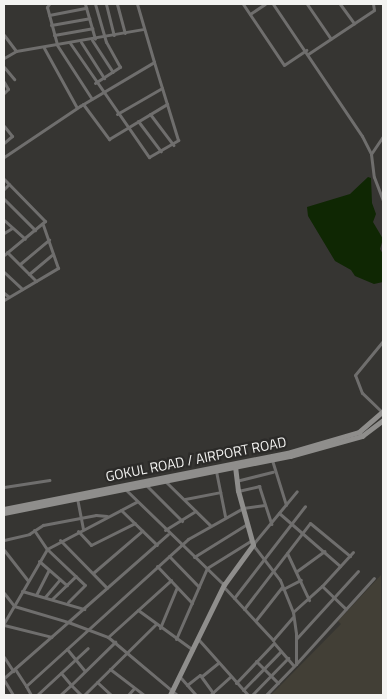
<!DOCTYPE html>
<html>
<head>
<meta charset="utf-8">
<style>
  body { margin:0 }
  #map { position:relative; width:387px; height:699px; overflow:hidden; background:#363532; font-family:"Titillium Web",sans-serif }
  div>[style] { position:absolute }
  .built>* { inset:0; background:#423f36 }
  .water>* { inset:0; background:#0f2703 }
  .minor>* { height:3px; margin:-1.5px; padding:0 1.5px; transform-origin:1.5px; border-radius:1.5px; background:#6f6e6d }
  .secondary>* { height:4.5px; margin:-2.25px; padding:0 2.25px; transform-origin:2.25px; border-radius:2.25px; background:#8f8e8c }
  span { translate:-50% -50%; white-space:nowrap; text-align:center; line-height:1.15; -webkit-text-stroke:4.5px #2c2b29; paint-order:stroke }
  .street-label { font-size:14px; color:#f3f3f1 }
  .frame { position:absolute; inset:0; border:5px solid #f3f3f1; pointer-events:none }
</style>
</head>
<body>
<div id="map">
  <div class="built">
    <div style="clip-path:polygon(381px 575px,383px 695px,271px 695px,341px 624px,338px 621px)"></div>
  </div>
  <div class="water">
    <div style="clip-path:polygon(368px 177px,371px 178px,372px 203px,376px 214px,373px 222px,383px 239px,380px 249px,383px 254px,383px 282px,374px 284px,355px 276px,351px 270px,335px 261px,308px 216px,307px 207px,350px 194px)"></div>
  </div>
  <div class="minor">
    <div style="left:49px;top:4px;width:4px;rotate:124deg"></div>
    <div style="left:47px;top:7px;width:39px;rotate:75deg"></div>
    <div style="left:57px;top:45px;width:64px;rotate:57.1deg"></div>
    <div style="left:85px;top:4px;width:36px;rotate:74deg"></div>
    <div style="left:106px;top:4px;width:32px;rotate:76deg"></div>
    <div style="left:117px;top:4px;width:30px;rotate:75deg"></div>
    <div style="left:243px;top:4px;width:73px;rotate:56.1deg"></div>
    <div style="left:284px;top:65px;width:27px;rotate:-34deg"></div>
    <div style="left:273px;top:4px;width:159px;rotate:56deg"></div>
    <div style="left:362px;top:136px;width:20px;rotate:63deg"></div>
    <div style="left:371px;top:154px;width:23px;rotate:83deg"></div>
    <div style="left:374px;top:177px;width:25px;rotate:69deg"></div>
    <div style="left:307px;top:4px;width:42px;rotate:55.6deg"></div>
    <div style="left:340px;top:4px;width:24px;rotate:54deg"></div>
    <div style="left:383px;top:12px;width:24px;rotate:90deg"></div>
    <div style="left:250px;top:14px;width:18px;rotate:-34deg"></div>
    <div style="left:49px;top:15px;width:38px;rotate:-11deg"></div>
    <div style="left:51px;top:25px;width:39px;rotate:-10deg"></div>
    <div style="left:4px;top:35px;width:20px;rotate:53deg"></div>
    <div style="left:54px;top:35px;width:39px;rotate:-10deg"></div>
    <div style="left:92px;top:40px;width:38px;rotate:57deg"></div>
    <div style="left:81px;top:42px;width:43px;rotate:57.4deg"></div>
    <div style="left:70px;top:43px;width:139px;rotate:55.3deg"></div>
    <div style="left:149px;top:157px;width:34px;rotate:-30deg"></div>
    <div style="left:178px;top:140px;width:82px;rotate:-107.1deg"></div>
    <div style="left:44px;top:48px;width:68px;rotate:61.2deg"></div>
    <div style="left:308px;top:54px;width:79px;rotate:-33.7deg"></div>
    <div style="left:374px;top:10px;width:6px;rotate:-99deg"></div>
    <div style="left:4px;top:58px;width:14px;rotate:-30deg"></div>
    <div style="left:16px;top:51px;width:130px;rotate:-9.8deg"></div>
    <div style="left:4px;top:67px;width:16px;rotate:50deg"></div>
    <div style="left:4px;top:82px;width:8px;rotate:60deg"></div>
    <div style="left:8px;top:89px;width:6px;rotate:135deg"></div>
    <div style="left:95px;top:83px;width:30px;rotate:-33deg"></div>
    <div style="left:120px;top:67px;width:29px;rotate:-119deg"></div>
    <div style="left:106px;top:42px;width:40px;rotate:-106deg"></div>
    <div style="left:83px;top:104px;width:44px;rotate:53.4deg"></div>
    <div style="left:109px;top:139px;width:68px;rotate:-31.1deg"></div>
    <div style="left:117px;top:114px;width:52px;rotate:-30deg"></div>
    <div style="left:150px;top:114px;width:39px;rotate:53deg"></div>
    <div style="left:138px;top:121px;width:38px;rotate:53deg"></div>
    <div style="left:4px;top:126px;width:13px;rotate:51deg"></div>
    <div style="left:12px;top:136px;width:11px;rotate:139deg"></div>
    <div style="left:371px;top:154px;width:22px;rotate:-56deg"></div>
    <div style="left:4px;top:157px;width:92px;rotate:-33.9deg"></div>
    <div style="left:80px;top:106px;width:86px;rotate:-30.7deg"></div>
    <div style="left:154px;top:62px;width:60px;rotate:-106.3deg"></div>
    <div style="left:4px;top:179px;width:59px;rotate:45.7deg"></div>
    <div style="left:45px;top:221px;width:53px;rotate:140.3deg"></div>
    <div style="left:4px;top:189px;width:7px;rotate:-45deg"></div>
    <div style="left:4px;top:199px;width:44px;rotate:45deg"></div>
    <div style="left:4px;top:220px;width:28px;rotate:42deg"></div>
    <div style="left:4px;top:233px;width:9px;rotate:-32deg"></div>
    <div style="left:7px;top:252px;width:41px;rotate:45deg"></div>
    <div style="left:20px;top:264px;width:38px;rotate:-40deg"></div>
    <div style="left:4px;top:272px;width:25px;rotate:43deg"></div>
    <div style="left:29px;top:274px;width:31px;rotate:-40deg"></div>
    <div style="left:4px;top:293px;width:6px;rotate:39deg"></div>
    <div style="left:4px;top:300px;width:63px;rotate:-30.7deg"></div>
    <div style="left:58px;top:268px;width:46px;rotate:-109.2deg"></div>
    <div style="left:382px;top:412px;width:28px;rotate:-136deg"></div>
    <div style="left:362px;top:393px;width:19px;rotate:-111deg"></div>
    <div style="left:355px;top:375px;width:44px;rotate:-50.5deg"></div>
    <div style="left:272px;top:460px;width:47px;rotate:72.7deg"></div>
    <div style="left:216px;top:471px;width:46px;rotate:78.7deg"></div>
    <div style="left:165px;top:481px;width:63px;rotate:44.4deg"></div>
    <div style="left:236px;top:481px;width:38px;rotate:-14deg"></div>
    <div style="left:146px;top:485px;width:51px;rotate:45deg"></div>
    <div style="left:4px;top:487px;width:46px;rotate:-8.8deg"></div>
    <div style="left:124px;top:488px;width:139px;rotate:44.1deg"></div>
    <div style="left:238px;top:491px;width:22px;rotate:-13deg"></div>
    <div style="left:259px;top:486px;width:40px;rotate:72deg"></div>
    <div style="left:77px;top:498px;width:32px;rotate:79deg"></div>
    <div style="left:185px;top:499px;width:36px;rotate:-11deg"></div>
    <div style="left:121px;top:510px;width:50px;rotate:44.2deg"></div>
    <div style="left:279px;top:513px;width:81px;rotate:41deg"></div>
    <div style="left:34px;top:530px;width:23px;rotate:56deg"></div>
    <div style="left:47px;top:549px;width:52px;rotate:43.5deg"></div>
    <div style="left:85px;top:585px;width:24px;rotate:135deg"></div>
    <div style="left:165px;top:530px;width:36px;rotate:-32deg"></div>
    <div style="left:78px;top:531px;width:19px;rotate:47deg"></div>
    <div style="left:91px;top:545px;width:49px;rotate:-26.6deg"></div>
    <div style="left:4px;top:540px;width:26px;rotate:-13deg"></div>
    <div style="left:29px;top:534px;width:17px;rotate:-33deg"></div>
    <div style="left:43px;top:525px;width:54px;rotate:-10.7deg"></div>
    <div style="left:96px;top:515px;width:11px;rotate:5deg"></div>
    <div style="left:60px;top:540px;width:67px;rotate:45.6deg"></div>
    <div style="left:254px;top:543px;width:67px;rotate:-50.4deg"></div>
    <div style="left:253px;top:545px;width:44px;rotate:52.4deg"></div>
    <div style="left:280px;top:580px;width:35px;rotate:68deg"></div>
    <div style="left:293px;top:612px;width:21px;rotate:82deg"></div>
    <div style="left:296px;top:633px;width:31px;rotate:90deg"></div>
    <div style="left:296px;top:664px;width:43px;rotate:134.1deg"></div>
    <div style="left:4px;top:550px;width:39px;rotate:52deg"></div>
    <div style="left:287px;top:553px;width:52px;rotate:64.9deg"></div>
    <div style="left:169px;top:556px;width:43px;rotate:45.9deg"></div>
    <div style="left:194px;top:557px;width:62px;rotate:-31.9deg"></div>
    <div style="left:39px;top:561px;width:37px;rotate:41deg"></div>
    <div style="left:157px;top:566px;width:51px;rotate:46.6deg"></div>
    <div style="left:297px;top:571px;width:34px;rotate:-36deg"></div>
    <div style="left:93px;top:573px;width:65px;rotate:-40.6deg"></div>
    <div style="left:223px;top:586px;width:74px;rotate:47.2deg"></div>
    <div style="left:322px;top:586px;width:46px;rotate:-47.6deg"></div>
    <div style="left:283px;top:589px;width:20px;rotate:-27deg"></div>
    <div style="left:22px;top:591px;width:65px;rotate:16.2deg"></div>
    <div style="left:4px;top:593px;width:16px;rotate:52deg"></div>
    <div style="left:14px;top:606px;width:66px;rotate:-59.9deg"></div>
    <div style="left:47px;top:549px;width:101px;rotate:-27.8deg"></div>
    <div style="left:36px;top:595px;width:28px;rotate:-63deg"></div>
    <div style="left:45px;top:597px;width:23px;rotate:-50deg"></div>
    <div style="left:234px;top:598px;width:116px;rotate:-52.3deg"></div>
    <div style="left:52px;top:599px;width:33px;rotate:-44deg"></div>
    <div style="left:244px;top:609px;width:108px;rotate:-52.5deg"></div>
    <div style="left:310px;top:523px;width:52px;rotate:39.5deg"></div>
    <div style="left:138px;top:610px;width:68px;rotate:36deg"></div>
    <div style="left:293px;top:612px;width:39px;rotate:-42deg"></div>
    <div style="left:322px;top:586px;width:33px;rotate:44deg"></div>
    <div style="left:256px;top:620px;width:42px;rotate:-51.8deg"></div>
    <div style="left:4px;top:623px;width:20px;rotate:-60deg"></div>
    <div style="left:14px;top:606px;width:56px;rotate:16.5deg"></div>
    <div style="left:68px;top:622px;width:133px;rotate:-41.3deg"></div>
    <div style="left:4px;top:625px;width:49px;rotate:14deg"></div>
    <div style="left:160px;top:628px;width:44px;rotate:-67.5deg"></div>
    <div style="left:108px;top:637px;width:85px;rotate:-42.1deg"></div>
    <div style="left:176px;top:639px;width:77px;rotate:-66.4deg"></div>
    <div style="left:207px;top:568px;width:53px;rotate:-31.9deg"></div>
    <div style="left:296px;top:639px;width:92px;rotate:-47.6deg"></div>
    <div style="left:199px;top:640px;width:74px;rotate:48.3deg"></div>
    <div style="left:273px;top:640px;width:30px;rotate:-49deg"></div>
    <div style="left:67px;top:649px;width:28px;rotate:51deg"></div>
    <div style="left:4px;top:657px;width:17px;rotate:57deg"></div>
    <div style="left:256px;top:661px;width:31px;rotate:45deg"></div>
    <div style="left:296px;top:664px;width:116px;rotate:-47.8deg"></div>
    <div style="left:15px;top:669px;width:20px;rotate:57deg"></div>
    <div style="left:26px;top:686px;width:219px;rotate:-42.2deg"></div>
    <div style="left:188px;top:539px;width:63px;rotate:-29.4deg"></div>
    <div style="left:243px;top:508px;width:22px;rotate:-8deg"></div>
    <div style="left:110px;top:669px;width:43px;rotate:37.4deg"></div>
    <div style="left:61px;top:673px;width:16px;rotate:50deg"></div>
    <div style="left:71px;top:685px;width:62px;rotate:-44.3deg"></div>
    <div style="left:202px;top:676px;width:21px;rotate:-39deg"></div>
    <div style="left:4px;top:678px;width:85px;rotate:-41.2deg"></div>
    <div style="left:68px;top:622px;width:43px;rotate:20.6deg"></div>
    <div style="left:108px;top:637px;width:90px;rotate:40deg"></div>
    <div style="left:181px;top:678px;width:23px;rotate:49deg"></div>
    <div style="left:4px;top:680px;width:17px;rotate:59deg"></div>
    <div style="left:97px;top:682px;width:19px;rotate:43deg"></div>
    <div style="left:236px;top:683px;width:55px;rotate:-46.5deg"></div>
    <div style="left:274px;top:643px;width:30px;rotate:49deg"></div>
    <div style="left:187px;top:685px;width:16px;rotate:-38deg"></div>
    <div style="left:200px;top:675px;width:22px;rotate:54deg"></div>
    <div style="left:26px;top:686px;width:10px;rotate:61deg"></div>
    <div style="left:243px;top:690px;width:54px;rotate:-45.7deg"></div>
    <div style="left:37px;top:695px;width:69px;rotate:-42.7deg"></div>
    <div style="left:60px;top:695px;width:15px;rotate:-42deg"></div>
    <div style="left:71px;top:685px;width:14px;rotate:45deg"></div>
    <div style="left:84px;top:695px;width:100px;rotate:-44.6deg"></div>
    <div style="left:128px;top:695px;width:9px;rotate:-49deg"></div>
    <div style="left:210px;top:695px;width:27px;rotate:-42deg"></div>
    <div style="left:252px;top:695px;width:52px;rotate:-45.8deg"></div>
  </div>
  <div class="secondary">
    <div style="left:4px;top:509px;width:293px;rotate:-11.2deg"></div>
    <div style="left:291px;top:452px;width:71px;rotate:-16.4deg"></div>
    <div style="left:359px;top:432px;width:32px;rotate:-41deg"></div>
    <div style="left:4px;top:513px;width:292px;rotate:-11.3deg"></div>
    <div style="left:290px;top:456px;width:75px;rotate:-15.5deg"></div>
    <div style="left:362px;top:436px;width:26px;rotate:-37deg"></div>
    <div style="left:170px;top:695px;width:123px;rotate:-63.9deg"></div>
    <div style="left:224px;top:585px;width:49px;rotate:-54.1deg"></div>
    <div style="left:253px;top:545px;width:56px;rotate:-105.5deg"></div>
    <div style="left:238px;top:491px;width:23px;rotate:-97deg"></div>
  </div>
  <div class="street-label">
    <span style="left:196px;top:459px;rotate:-11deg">GOKUL ROAD / AIRPORT ROAD</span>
  </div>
  <div class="frame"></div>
</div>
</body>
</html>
